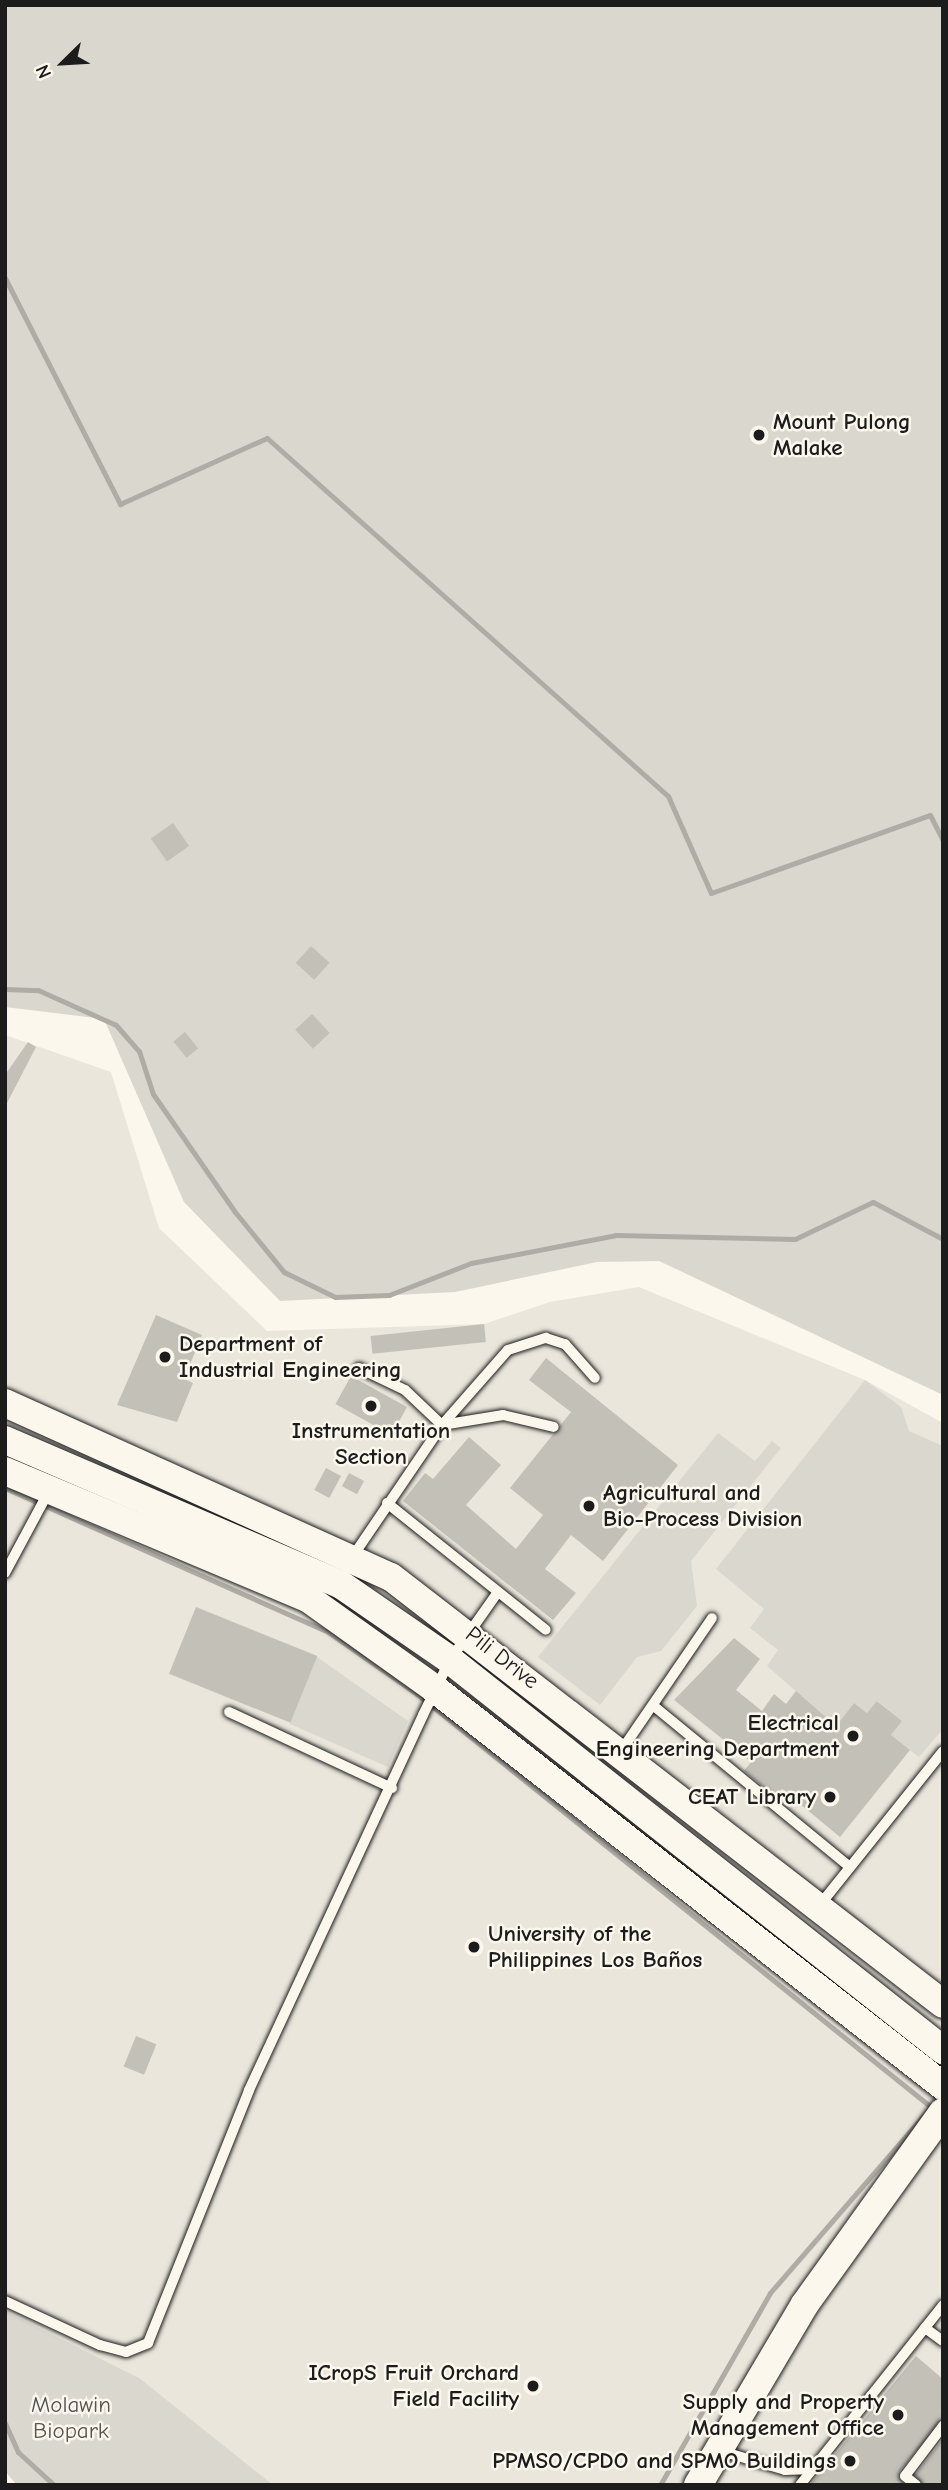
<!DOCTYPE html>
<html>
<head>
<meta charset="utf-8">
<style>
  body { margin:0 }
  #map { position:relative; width:948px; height:2490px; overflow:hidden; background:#fbf7ec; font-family:"Comic Neue",sans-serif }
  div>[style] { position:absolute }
  .built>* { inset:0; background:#eae6dc }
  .green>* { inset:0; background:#dad7ce }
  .stream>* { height:5px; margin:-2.5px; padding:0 2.5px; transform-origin:2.5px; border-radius:2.5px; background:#afaca5 }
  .building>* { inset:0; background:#c3c0b8; transform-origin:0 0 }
  .roads { filter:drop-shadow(0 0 2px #1c1c1c) drop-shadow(0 0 2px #1c1c1c) }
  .lane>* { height:10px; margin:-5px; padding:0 5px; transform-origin:5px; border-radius:5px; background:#fbf7ec }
  .secondary>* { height:28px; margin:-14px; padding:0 14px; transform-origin:14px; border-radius:14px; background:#fbf7ec }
  .dots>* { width:19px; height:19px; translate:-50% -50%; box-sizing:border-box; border:4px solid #fbf7ec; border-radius:50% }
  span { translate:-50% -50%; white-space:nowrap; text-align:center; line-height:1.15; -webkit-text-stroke:5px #fbf7ec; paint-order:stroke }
  .poi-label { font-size:23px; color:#1c1c1c; font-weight:700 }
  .left { translate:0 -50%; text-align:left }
  .right { translate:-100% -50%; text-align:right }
  .street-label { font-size:23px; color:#1c1c1c }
  .park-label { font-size:23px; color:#555451 }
  .frame { position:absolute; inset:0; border:7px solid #1c1c1c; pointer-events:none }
  .north { position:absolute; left:28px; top:28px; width:70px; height:70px; -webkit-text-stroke:5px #fbf7ec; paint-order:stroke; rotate:246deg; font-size:19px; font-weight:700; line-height:28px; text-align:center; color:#1c1c1c }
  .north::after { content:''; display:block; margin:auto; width:24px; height:32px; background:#1c1c1c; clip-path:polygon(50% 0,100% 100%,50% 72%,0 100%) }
</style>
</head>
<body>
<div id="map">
  <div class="built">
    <div style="clip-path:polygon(5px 1035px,111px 1072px,159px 1228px,267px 1331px,484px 1324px,550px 1302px,639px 1287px,865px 1380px,943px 1423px,943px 2485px,17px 2485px,5px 2471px)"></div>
  </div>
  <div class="green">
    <div style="clip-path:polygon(5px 5px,943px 5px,943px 1395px,659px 1261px,597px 1262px,455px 1292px,280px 1301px,184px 1202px,104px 1019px,5px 1007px)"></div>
    <div style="clip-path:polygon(865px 1380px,901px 1407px,909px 1431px,943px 1446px,943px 1729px,919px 1757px,891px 1735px,902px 1721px,878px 1701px,867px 1713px,854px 1703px,836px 1726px,767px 1666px,778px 1650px,750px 1628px,764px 1609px,716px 1569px)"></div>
    <div style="clip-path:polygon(718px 1433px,755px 1461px,772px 1441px,781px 1448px,691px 1561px,697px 1606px,661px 1651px,637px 1657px,600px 1705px,538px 1657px)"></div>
    <div style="clip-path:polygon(317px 1657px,408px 1721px,388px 1767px,290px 1724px)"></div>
    <div style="clip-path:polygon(5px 2311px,139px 2378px,273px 2485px,17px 2485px,5px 2471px)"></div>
  </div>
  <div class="stream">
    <div style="left:5px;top:278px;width:254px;rotate:63deg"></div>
    <div style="left:120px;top:504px;width:161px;rotate:-24.2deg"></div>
    <div style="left:267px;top:438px;width:538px;rotate:41.76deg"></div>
    <div style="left:668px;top:796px;width:106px;rotate:66.1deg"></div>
    <div style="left:711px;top:893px;width:232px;rotate:-19.6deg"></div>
    <div style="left:930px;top:815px;width:29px;rotate:63deg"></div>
    <div style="left:5px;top:989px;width:33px;rotate:2deg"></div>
    <div style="left:38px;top:990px;width:85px;rotate:24.2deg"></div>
    <div style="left:116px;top:1025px;width:35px;rotate:49deg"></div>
    <div style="left:139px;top:1051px;width:45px;rotate:72deg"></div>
    <div style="left:153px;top:1094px;width:144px;rotate:55.2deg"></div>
    <div style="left:235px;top:1212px;width:77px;rotate:50.8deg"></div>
    <div style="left:284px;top:1272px;width:57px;rotate:26.1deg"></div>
    <div style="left:335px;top:1297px;width:54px;rotate:-2.1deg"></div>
    <div style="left:389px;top:1295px;width:88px;rotate:-21.3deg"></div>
    <div style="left:471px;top:1263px;width:148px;rotate:-10.9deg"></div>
    <div style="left:616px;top:1235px;width:179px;rotate:1.3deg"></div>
    <div style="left:795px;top:1239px;width:86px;rotate:-25.4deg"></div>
    <div style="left:873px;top:1202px;width:79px;rotate:27.9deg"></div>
    <div style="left:5px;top:1488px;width:354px;rotate:24deg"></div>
    <div style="left:328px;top:1632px;width:108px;rotate:34.9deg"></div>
    <div style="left:417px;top:1694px;width:659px;rotate:38.78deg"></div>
    <div style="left:931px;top:2107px;width:246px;rotate:130.9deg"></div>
    <div style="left:770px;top:2293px;width:221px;rotate:119.8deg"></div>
    <div style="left:5px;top:2423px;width:32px;rotate:66deg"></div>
    <div style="left:18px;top:2452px;width:49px;rotate:42.5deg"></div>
  </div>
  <div class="building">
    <div style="left:173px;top:823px;width:28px;height:27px;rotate:55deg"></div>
    <div style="left:311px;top:946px;width:25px;height:23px;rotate:42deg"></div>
    <div style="left:312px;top:1014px;width:26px;height:23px;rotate:47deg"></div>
    <div style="left:185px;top:1032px;width:21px;height:15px;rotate:51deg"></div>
    <div style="clip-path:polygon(28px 1042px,36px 1047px,5px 1107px,5px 1075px)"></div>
    <div style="clip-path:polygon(156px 1315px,202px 1335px,184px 1379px,193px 1383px,177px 1422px,117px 1405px)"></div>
    <div style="left:484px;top:1324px;width:18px;height:114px;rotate:84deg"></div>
    <div style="clip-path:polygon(546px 1358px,678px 1465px,603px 1561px,571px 1535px,545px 1569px,576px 1593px,553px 1620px,403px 1501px,425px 1473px,433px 1479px,469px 1437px,501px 1465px,466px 1505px,516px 1549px,543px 1515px,510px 1488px,571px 1412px,529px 1380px)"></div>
    <div style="left:351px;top:1376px;width:64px;height:32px;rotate:29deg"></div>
    <div style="left:326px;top:1468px;width:17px;height:25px;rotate:28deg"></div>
    <div style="left:349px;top:1473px;width:17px;height:15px;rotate:28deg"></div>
    <div style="left:196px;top:1607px;width:131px;height:72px;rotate:22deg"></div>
    <div style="clip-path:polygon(734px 1638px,760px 1659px,736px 1690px,762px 1711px,774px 1694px,786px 1704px,796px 1691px,836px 1726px,854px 1703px,867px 1713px,877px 1701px,902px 1721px,891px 1735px,910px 1750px,840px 1837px,782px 1789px,776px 1797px,744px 1771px,751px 1762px,674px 1700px)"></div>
    <div style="left:136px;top:2036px;width:22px;height:33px;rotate:22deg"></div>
    <div style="clip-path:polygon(916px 2356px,943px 2379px,943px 2419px,899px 2472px,904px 2485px,810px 2485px)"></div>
    <div style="clip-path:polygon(943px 2439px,943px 2485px,923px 2485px,915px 2475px)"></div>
  </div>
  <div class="roads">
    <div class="lane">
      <div style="left:359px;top:1368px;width:51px;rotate:25.6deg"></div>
      <div style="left:405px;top:1390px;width:51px;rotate:43.4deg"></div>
      <div style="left:442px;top:1425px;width:62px;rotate:-9.3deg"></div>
      <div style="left:503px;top:1415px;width:52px;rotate:13.2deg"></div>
      <div style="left:387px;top:1503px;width:203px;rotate:38.6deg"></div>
      <div style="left:353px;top:1556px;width:158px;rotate:-55.8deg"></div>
      <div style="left:442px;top:1425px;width:100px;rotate:-48.7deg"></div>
      <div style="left:508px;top:1350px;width:40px;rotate:-18deg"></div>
      <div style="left:546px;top:1338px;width:20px;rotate:18deg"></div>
      <div style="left:565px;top:1344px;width:45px;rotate:48.6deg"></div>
      <div style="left:5px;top:1573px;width:93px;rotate:-61.8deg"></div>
      <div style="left:655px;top:1707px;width:252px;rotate:39.4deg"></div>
      <div style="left:229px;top:1712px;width:180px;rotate:25deg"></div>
      <div style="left:621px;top:1751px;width:161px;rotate:-55.6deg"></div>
      <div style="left:819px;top:1906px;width:198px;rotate:-51.3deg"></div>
      <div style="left:5px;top:2301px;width:105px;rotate:24.9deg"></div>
      <div style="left:100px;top:2345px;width:27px;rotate:15deg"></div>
      <div style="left:126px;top:2352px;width:24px;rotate:-22deg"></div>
      <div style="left:148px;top:2343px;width:272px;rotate:-68.2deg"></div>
      <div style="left:249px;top:2090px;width:413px;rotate:-65.1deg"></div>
      <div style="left:423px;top:1715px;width:61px;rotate:-63.9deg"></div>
      <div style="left:450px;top:1660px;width:83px;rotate:-54.8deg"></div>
      <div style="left:925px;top:2328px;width:22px;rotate:36deg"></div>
      <div style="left:721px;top:2451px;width:67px;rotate:16.5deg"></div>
      <div style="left:785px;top:2470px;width:28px;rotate:-2deg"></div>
      <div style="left:800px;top:2485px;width:230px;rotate:-51.5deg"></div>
      <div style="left:916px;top:2485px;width:14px;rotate:-141deg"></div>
      <div style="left:905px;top:2476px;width:63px;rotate:-52.8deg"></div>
    </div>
    <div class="secondary">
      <div style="left:5px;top:1403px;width:423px;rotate:24.3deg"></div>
      <div style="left:391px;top:1577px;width:698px;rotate:37.72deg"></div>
      <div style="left:5px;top:1440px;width:365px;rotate:23.3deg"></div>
      <div style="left:340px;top:1584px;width:134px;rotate:34.6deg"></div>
      <div style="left:450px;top:1660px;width:629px;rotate:38.35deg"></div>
      <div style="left:5px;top:1471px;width:330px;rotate:22.8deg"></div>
      <div style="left:309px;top:1599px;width:155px;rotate:35.5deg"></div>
      <div style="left:435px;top:1689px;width:645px;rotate:38.01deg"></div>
      <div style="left:698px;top:2485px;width:210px;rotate:-59.4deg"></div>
      <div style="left:805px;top:2304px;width:236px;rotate:-54.3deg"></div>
    </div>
  </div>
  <div class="dots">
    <div style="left:759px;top:435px;background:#1c1c1c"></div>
    <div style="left:165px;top:1357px;background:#1c1c1c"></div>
    <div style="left:371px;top:1406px;background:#1c1c1c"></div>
    <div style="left:589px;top:1506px;background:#1c1c1c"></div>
    <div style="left:853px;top:1736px;background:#1c1c1c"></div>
    <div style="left:830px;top:1797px;background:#1c1c1c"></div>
    <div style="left:474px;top:1947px;background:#1c1c1c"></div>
    <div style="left:533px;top:2386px;background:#1c1c1c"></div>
    <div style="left:898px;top:2415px;background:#1c1c1c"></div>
    <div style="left:850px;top:2461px;background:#1c1c1c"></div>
  </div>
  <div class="poi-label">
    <span class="left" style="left:773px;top:435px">Mount Pulong<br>Malake</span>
    <span class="left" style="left:179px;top:1357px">Department of<br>Industrial Engineering</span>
    <span style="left:371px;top:1444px">Instrumentation<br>Section</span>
    <span class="left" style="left:603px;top:1506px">Agricultural and<br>Bio-Process Division</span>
    <span class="right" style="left:839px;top:1736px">Electrical<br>Engineering Department</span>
    <span class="right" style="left:816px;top:1797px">CEAT Library</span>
    <span class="left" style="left:488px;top:1947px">University of the<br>Philippines Los Baños</span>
    <span class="right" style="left:519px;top:2386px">ICropS Fruit Orchard<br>Field Facility</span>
    <span class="right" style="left:884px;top:2415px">Supply and Property<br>Management Office</span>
    <span class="right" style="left:836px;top:2461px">PPMSO/CPDO and SPMO Buildings</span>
  </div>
  <div class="street-label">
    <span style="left:502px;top:1658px;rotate:38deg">Pili Drive</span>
  </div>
  <div class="park-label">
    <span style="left:71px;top:2418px">Molawin<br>Biopark</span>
  </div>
  <div class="frame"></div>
  <div class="north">N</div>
</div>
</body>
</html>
